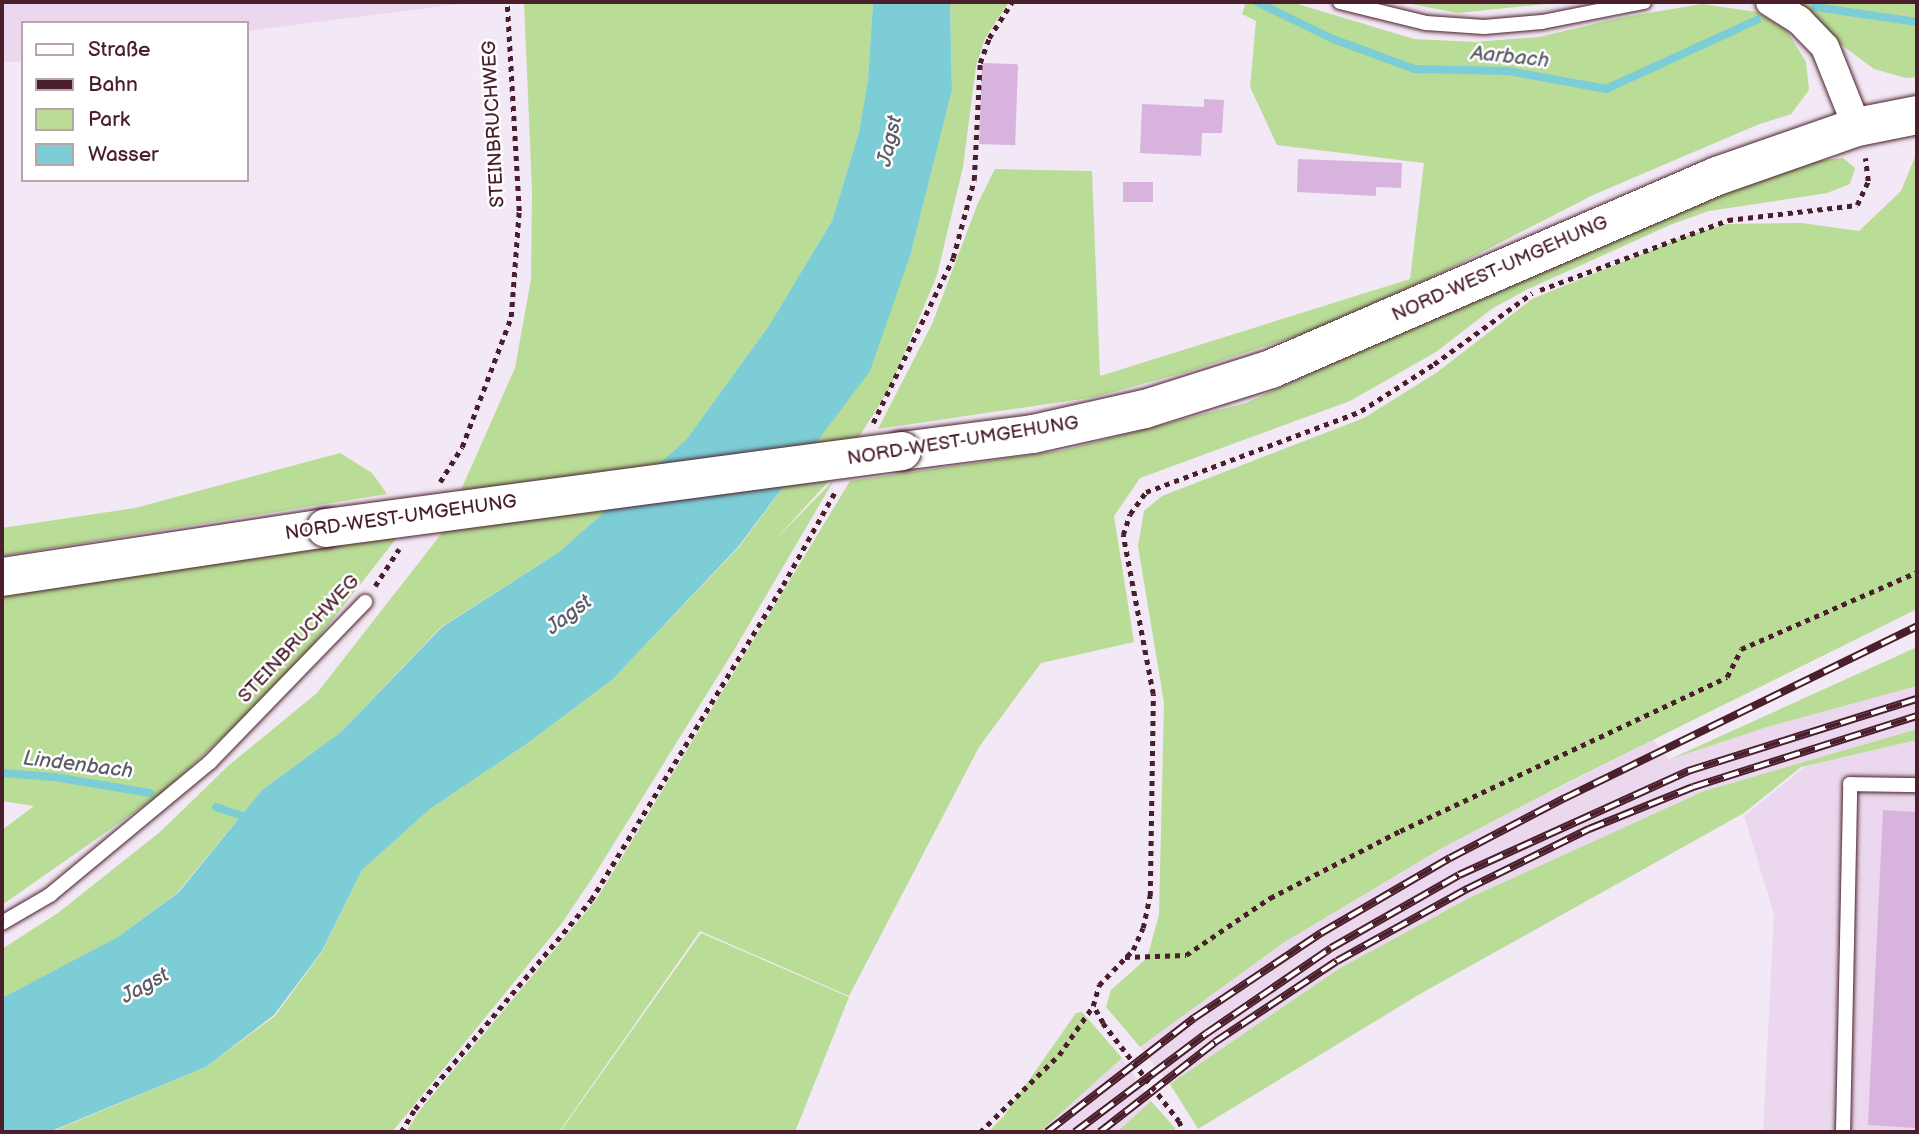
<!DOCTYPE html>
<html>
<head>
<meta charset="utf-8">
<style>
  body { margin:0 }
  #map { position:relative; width:1919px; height:1134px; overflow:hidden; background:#f3e8f5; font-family:"Balsamiq Sans",sans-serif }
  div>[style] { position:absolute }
  .built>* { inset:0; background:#ebd8ee }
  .green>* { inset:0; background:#b9dc96 }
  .water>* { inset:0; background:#7dcdd6 }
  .stream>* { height:8px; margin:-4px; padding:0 4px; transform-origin:4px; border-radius:4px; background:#7dcdd6 }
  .building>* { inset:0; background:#d7b3dd; transform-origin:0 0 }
  .path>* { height:4.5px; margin-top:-2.25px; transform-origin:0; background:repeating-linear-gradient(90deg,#4a1f2b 0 5px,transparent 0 10px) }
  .roads { filter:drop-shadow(0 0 2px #4a1f2b) drop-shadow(0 0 2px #4a1f2b) }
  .service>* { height:14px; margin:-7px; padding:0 7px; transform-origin:7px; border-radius:7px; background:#fff }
  .minor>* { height:28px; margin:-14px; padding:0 14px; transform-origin:14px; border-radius:14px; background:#fff }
  .secondary>* { height:38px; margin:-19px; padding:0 19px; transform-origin:19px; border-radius:19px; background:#fff }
  .rail>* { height:8px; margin-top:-4px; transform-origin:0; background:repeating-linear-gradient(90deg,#fff 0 16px,#4a1f2b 0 32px); box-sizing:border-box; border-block:2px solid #4a1f2b }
  .path-bridge>* { height:4.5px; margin-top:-2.25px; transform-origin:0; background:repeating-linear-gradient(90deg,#4a1f2b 0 5px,transparent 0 10px) }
  .bridges { filter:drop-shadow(0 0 2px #4a1f2b) drop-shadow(0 0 2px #4a1f2b) }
  .secondary-bridge>* { height:38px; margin:-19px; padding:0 19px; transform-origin:19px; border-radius:19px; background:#fff }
  span { translate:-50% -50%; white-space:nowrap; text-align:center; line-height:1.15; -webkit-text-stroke:5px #fff; paint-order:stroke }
  .street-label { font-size:19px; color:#4a1f2b }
  .water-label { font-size:21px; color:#5c5c67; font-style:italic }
  .frame { position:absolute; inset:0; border:4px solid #4a1f2b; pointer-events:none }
  .legend { position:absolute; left:21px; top:21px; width:228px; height:161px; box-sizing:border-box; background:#fff; border:2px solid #b7a5aa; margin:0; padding:9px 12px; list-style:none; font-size:21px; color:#4a1f2b }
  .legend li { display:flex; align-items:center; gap:14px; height:35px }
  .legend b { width:35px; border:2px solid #b7a5aa }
</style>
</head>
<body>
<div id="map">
  <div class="built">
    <div style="clip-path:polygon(2px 2px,476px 2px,247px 31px,247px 23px,23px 23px,23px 61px,2px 63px)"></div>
    <div style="clip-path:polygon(1917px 686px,1917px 729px,1704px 791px,1471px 897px,1340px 968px,1170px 1084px,1140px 1047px,1283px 943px,1442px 848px,1653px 739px,1669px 760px,1767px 727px)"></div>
    <div style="clip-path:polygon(1917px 740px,1917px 1132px,1763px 1132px,1774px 914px,1744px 816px,1806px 766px)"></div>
    <div style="clip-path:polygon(1122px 1058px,1151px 1101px,1117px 1132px,1040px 1132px)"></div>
  </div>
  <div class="green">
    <div style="clip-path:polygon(524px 2px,873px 2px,868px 79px,859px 132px,832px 221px,768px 327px,686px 440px,559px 552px,441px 627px,341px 732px,262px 790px,178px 892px,117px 938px,2px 998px,2px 949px,58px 913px,160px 832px,228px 766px,317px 693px,442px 533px,515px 368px,531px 279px,532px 191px)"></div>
    <div style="clip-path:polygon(950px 2px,1009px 2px,985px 38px,976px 66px,963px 167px,937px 275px,890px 388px,855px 443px,810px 449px,911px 253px,952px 90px)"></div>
    <div style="clip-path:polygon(1246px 2px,1291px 2px,1414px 39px,1475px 42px,1539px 37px,1619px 18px,1702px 4px,1757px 12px,1787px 31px,1806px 62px,1809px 90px,1791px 114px,1757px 125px,1593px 195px,1445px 271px,1314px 330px,1187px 372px,1095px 397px,878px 429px,932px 324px,978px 203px,995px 169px,1092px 171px,1100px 376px,1410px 279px,1424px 163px,1277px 145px,1250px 87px,1256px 21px,1242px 14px)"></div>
    <div style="clip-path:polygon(1401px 2px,1564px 2px,1458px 13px)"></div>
    <div style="clip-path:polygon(1796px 2px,1917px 2px,1917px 77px,1906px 78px,1874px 69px,1823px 31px,1805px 7px)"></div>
    <div style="clip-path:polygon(1917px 152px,1917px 609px,1574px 779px,1442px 848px,1283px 943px,1140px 1047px,1106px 1007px,1111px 990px,1147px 958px,1159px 915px,1164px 703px,1138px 546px,1144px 511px,1162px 496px,1364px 418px,1436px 373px,1532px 299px,1688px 235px,1727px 224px,1802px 223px,1859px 231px,1901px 191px)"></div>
    <div style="clip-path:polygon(1843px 158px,1855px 168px,1850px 184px,1827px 193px,1709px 211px,1670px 225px,1526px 290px,1493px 308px,1436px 352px,1350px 401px,1140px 478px,1114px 516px,1134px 642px,1041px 663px,979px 747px,849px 996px,700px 931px,559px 1132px,406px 1132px,420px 1110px,596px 900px,850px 481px,1064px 450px,1246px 403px,1659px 214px,1800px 163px)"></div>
    <div style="clip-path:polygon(340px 453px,372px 473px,387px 494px,2px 556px,2px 528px,135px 508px)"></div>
    <div style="clip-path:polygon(834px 480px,734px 650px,595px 874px,562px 923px,392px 1132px,51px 1132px,206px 1067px,275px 1016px,322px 952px,362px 870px,430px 809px,525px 745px,613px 679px,739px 547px,784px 486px,829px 481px,773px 542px)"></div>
    <div style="clip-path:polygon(399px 535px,286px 679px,162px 793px,2px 905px,2px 830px,34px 806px,2px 801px,2px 591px,319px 549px)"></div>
    <div style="clip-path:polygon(1917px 647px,1917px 686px,1767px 727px,1668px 760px)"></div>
    <div style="clip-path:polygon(1917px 729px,1917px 740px,1801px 767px,1744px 813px,1420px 994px,1198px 1129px,1170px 1084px,1340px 968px,1471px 897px,1704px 791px)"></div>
    <div style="clip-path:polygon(701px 933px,849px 997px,795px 1132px,560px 1132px)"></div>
    <div style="clip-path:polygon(1082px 1012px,1122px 1058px,1040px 1132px,988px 1132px,1004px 1116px,1076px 1013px)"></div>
    <div style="clip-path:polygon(1151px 1101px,1175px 1128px,1175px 1132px,1117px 1132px)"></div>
  </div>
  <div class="water">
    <div style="clip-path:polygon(873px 2px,950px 2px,952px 90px,911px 253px,870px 371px,738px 547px,613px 679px,525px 745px,430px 809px,362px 870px,322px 951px,274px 1015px,206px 1067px,49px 1132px,2px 1132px,2px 998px,118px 937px,179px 892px,262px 790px,341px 732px,442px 627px,559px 552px,686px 440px,768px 327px,832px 221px,859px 132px,868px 79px)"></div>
  </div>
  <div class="stream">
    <div style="left:1257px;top:2px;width:85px;rotate:26deg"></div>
    <div style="left:1333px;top:39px;width:86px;rotate:20.3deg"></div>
    <div style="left:1414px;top:69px;width:94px;rotate:1.2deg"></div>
    <div style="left:1508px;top:71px;width:100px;rotate:10.4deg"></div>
    <div style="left:1606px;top:89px;width:166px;rotate:-24.6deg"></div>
    <div style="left:1815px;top:7px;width:103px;rotate:8.4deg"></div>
    <div style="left:2px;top:773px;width:52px;rotate:4.4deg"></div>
    <div style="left:54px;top:777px;width:97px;rotate:9.5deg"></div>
    <div style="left:216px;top:807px;width:36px;rotate:19deg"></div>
  </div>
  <div class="building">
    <div style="left:982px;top:63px;width:36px;height:81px;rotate:2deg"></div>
    <div style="clip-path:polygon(1204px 99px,1224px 100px,1222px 133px,1202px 133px,1201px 156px,1140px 153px,1142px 104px,1204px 107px)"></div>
    <div style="clip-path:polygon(1298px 159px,1402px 163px,1401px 188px,1376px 187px,1376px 196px,1297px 192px)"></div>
    <div style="left:1123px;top:182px;width:30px;height:20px"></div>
    <div style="clip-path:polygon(1883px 810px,1917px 812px,1917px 1128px,1868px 1125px)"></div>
  </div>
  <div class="path">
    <div style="left:1540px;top:290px;width:201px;rotate:-20.4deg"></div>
    <div style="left:1728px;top:220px;width:130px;rotate:-6.6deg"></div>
    <div style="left:1857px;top:205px;width:26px;rotate:-65deg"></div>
    <div style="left:1868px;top:181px;width:23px;rotate:-97deg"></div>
    <div style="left:873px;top:423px;width:183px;rotate:-64.1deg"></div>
    <div style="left:953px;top:258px;width:81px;rotate:-74.9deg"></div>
    <div style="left:974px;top:180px;width:117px;rotate:-87.1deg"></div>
    <div style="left:980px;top:63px;width:27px;rotate:-70deg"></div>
    <div style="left:989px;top:38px;width:43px;rotate:-57.4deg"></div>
    <div style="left:440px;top:482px;width:41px;rotate:-57.8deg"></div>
    <div style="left:462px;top:447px;width:139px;rotate:-69.3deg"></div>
    <div style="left:511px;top:317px;width:106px;rotate:-85.7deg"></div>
    <div style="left:519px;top:211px;width:209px;rotate:-93.3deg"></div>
    <div style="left:375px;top:586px;width:44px;rotate:-57deg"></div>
    <div style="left:1125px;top:957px;width:61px;rotate:-1.9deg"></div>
    <div style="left:1186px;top:955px;width:102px;rotate:-34.2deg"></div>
    <div style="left:1270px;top:898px;width:146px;rotate:-27.3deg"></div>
    <div style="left:1400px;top:831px;width:361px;rotate:-25.2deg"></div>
    <div style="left:1727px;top:677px;width:31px;rotate:-63deg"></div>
    <div style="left:1741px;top:649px;width:192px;rotate:-23.6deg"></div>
    <div style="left:1103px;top:1023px;width:20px;rotate:-120deg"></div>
    <div style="left:1093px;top:1006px;width:22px;rotate:-74deg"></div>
    <div style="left:1099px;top:985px;width:49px;rotate:-45.8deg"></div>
    <div style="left:1133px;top:950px;width:24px;rotate:-66deg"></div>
    <div style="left:1143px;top:928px;width:33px;rotate:-78deg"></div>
    <div style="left:1150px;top:896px;width:202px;rotate:-89.1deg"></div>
    <div style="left:1153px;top:694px;width:162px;rotate:-100.7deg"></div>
    <div style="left:1123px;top:535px;width:22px;rotate:-72deg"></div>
    <div style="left:1130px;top:514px;width:27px;rotate:-54deg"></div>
    <div style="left:1146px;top:492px;width:230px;rotate:-20.6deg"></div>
    <div style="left:1361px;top:411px;width:87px;rotate:-32.8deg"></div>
    <div style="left:1434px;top:364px;width:121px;rotate:-35.9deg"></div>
    <div style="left:1179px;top:1121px;width:12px;rotate:66deg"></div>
    <div style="left:401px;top:1132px;width:27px;rotate:-59deg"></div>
    <div style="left:415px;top:1109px;width:273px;rotate:-49.9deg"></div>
    <div style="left:591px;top:900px;width:369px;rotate:-58.6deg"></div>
    <div style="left:783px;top:585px;width:107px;rotate:-60.8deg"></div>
    <div style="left:980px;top:1132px;width:110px;rotate:-44.3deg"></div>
    <div style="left:1059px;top:1055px;width:60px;rotate:-55.2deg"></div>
  </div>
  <div class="roads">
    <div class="service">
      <div style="left:1340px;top:2px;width:89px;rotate:13.7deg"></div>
      <div style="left:1426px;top:23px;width:58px;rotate:3.9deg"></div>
      <div style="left:1484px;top:27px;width:58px;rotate:-4.9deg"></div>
      <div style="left:1542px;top:22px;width:104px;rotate:-11.1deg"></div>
      <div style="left:2px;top:923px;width:56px;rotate:-30.3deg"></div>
      <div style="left:50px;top:895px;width:208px;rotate:-39.7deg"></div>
      <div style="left:210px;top:762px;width:223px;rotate:-45.9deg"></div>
      <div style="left:1843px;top:1132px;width:348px;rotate:-88.8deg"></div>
      <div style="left:1850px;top:784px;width:67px;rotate:0.9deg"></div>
    </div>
    <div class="minor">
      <div style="left:1770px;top:2px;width:34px;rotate:32deg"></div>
      <div style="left:1799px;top:20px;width:37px;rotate:46deg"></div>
      <div style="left:1825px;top:47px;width:86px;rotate:68.2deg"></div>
    </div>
    <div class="secondary">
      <div style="left:902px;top:451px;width:132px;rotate:-7.4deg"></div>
      <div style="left:1033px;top:434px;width:115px;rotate:-12.6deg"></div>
      <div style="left:1145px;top:409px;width:132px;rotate:-17.6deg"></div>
      <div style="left:1271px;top:369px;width:486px;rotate:-23.4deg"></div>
      <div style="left:1717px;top:176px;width:148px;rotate:-19.3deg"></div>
      <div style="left:1857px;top:127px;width:61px;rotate:-11.3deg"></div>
      <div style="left:2px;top:577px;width:328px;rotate:-8.6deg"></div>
    </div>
  </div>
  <div class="rail">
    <div style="left:1047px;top:1132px;width:186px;rotate:-37.8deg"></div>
    <div style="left:1194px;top:1018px;width:153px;rotate:-33.8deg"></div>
    <div style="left:1321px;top:933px;width:149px;rotate:-30.2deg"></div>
    <div style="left:1450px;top:858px;width:130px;rotate:-27.6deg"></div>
    <div style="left:1565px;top:798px;width:392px;rotate:-26deg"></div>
    <div style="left:1075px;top:1132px;width:165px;rotate:-36.9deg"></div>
    <div style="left:1207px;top:1033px;width:150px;rotate:-34.4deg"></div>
    <div style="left:1331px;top:948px;width:147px;rotate:-29.7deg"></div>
    <div style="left:1459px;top:875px;width:252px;rotate:-24.4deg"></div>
    <div style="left:1688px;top:771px;width:240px;rotate:-17.5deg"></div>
    <div style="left:1100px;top:1132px;width:146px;rotate:-38deg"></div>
    <div style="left:1215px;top:1042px;width:146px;rotate:-33.6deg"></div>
    <div style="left:1337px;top:961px;width:149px;rotate:-29deg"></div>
    <div style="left:1467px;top:889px;width:136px;rotate:-26.2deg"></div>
    <div style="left:1589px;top:829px;width:112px;rotate:-22deg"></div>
    <div style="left:1693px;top:787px;width:235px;rotate:-17.6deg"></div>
  </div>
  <div class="path-bridge">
    <div style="left:1103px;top:1023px;width:124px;rotate:52.2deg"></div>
  </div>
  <div class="bridges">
    <div class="secondary-bridge">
      <div style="left:326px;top:528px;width:581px;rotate:-7.61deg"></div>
    </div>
  </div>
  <div class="street-label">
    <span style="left:494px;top:124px;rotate:-93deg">STEINBRUCHWEG</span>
    <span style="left:1500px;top:269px;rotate:-24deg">NORD-WEST-UMGEHUNG</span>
    <span style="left:963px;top:441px;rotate:-9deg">NORD-WEST-UMGEHUNG</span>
    <span style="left:401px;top:518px;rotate:-8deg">NORD-WEST-UMGEHUNG</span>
    <span style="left:299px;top:639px;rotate:-47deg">STEINBRUCHWEG</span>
  </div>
  <div class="water-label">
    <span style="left:1510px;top:57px;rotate:6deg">Aarbach</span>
    <span style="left:890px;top:141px;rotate:-77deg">Jagst</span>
    <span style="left:569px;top:615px;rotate:-37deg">Jagst</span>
    <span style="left:78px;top:765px;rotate:7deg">Lindenbach</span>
    <span style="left:145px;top:986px;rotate:-29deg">Jagst</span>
  </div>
  <div class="frame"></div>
  <ul class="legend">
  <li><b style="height:9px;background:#fff"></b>Straße</li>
  <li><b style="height:9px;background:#4a1f2b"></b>Bahn</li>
  <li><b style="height:19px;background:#b9dc96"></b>Park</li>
  <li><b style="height:19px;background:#7dcdd6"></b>Wasser</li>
  </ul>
</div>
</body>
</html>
